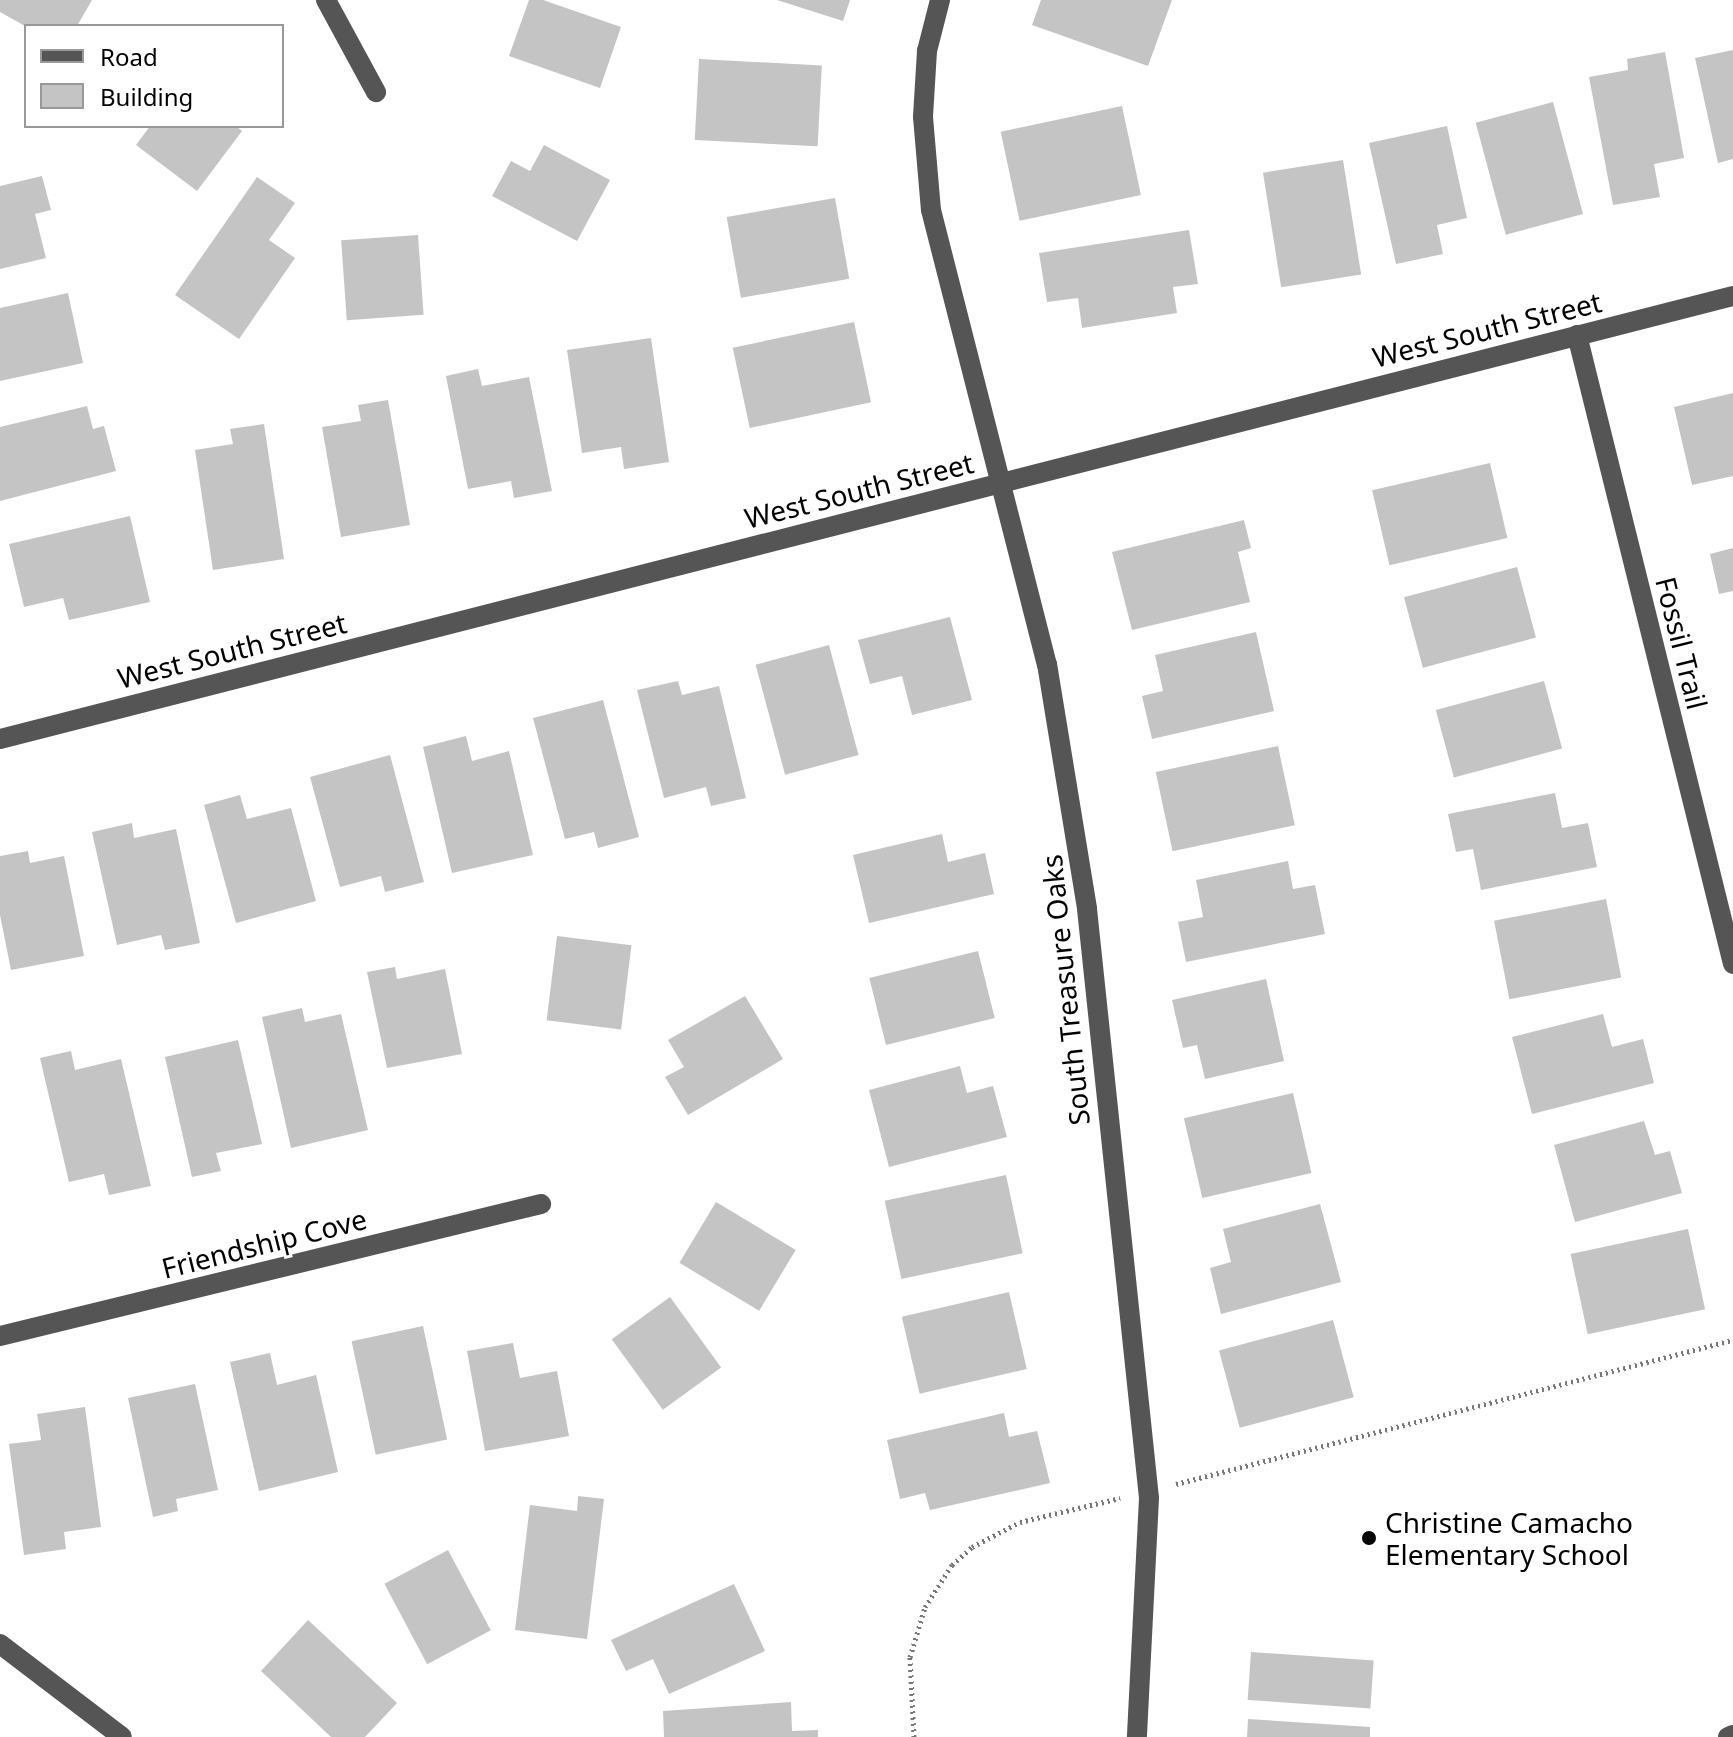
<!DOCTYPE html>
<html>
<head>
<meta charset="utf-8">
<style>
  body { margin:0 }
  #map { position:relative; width:1733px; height:1737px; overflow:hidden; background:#fff; font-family:"Noto Sans",sans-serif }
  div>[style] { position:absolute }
  .building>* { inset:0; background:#c4c4c4; transform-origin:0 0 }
  .path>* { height:5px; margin-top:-2.5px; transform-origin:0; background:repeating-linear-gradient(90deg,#777 0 2px,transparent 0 6px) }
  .minor>* { height:20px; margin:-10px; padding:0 10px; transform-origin:10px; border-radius:10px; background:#555 }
  .dots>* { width:22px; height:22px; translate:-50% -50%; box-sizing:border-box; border:4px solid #fff; border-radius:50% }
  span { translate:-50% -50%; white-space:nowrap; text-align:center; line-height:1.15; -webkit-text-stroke:6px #fff; paint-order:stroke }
  .street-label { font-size:28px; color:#000 }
  .poi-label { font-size:28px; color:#000 }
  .left { translate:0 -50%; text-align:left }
  .legend { position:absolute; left:24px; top:24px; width:260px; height:104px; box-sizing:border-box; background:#fff; border:2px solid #999; margin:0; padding:10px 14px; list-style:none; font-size:24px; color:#000 }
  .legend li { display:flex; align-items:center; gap:16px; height:40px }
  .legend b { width:40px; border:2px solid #999 }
</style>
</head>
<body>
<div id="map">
  <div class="building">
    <div style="clip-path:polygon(0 0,92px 0,77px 26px,25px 26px,0 12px)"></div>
    <div style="clip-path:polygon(529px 0,543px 0,621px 27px,600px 88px,509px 56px)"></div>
    <div style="clip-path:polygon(777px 0,850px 0,843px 21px)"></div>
    <div style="clip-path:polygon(1041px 0,1172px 0,1148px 66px,1032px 25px)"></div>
    <div style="clip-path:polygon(1733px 50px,1733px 159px,1718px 163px,1695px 58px)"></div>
    <div style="clip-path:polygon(1665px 52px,1684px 158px,1654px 164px,1660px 197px,1613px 205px,1589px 77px,1628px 70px,1627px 59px)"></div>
    <div style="left:699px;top:59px;width:123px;height:81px;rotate:3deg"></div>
    <div style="left:1553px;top:102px;width:116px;height:80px;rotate:75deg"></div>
    <div style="left:1122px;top:106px;width:91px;height:124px;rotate:78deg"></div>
    <div style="clip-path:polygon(150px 126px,236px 126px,242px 131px,197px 191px,136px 145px)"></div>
    <div style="clip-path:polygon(1447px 126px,1467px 218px,1437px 225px,1443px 254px,1396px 264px,1369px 143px)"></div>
    <div style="clip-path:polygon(544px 145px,610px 180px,577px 241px,492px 196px,511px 161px,530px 171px)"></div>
    <div style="left:1343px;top:160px;width:116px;height:81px;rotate:81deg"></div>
    <div style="clip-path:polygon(42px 176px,51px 210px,35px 214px,46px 258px,0 269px,0 186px)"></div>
    <div style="clip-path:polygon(257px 177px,295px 203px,269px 240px,295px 258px,239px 339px,175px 295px)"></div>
    <div style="left:835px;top:198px;width:82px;height:110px;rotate:80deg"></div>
    <div style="clip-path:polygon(1189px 230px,1198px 284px,1173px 287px,1177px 313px,1082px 328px,1078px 298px,1047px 302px,1039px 253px)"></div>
    <div style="left:418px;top:235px;width:80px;height:77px;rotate:86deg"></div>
    <div style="clip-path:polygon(68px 293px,83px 363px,0 381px,0 308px)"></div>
    <div style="left:854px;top:322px;width:82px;height:124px;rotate:78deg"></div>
    <div style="clip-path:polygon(651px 338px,669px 462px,624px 469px,621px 447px,582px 453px,567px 350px)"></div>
    <div style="clip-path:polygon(478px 369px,482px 386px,529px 377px,552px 491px,514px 498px,511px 481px,468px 489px,446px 376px)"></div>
    <div style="clip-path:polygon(1733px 393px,1733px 476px,1692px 485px,1674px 407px)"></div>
    <div style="clip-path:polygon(388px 400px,410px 525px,341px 537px,322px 427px,361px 421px,358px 405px)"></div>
    <div style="clip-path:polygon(87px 406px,93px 429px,104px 426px,116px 471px,0 501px,0 427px)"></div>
    <div style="clip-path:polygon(264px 424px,284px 559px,213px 570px,195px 450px,233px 444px,230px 429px)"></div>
    <div style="left:1490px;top:463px;width:77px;height:121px;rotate:77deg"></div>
    <div style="clip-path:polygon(130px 516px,150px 602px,69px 620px,63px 598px,24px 607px,9px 544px)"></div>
    <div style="clip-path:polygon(1244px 520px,1251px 548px,1238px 552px,1250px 602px,1132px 630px,1112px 552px)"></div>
    <div style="clip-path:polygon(1733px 548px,1733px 591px,1719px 594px,1710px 554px)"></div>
    <div style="left:1517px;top:567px;width:73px;height:117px;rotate:75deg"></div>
    <div style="clip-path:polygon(950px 617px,972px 700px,912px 715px,902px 676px,870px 684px,858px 640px)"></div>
    <div style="clip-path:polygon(1256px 632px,1274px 711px,1152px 739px,1142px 696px,1163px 691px,1155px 655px)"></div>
    <div style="left:829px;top:645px;width:114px;height:76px;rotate:75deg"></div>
    <div style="clip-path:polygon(678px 681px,682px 695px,719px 686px,746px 798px,711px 806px,706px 787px,664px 798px,637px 690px)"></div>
    <div style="left:1544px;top:681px;width:70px;height:112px;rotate:75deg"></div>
    <div style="clip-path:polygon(603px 700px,639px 837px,598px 848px,594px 832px,565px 839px,533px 718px)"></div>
    <div style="clip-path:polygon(466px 736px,472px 761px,509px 751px,533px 855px,452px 873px,423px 747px)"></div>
    <div style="left:1278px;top:746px;width:81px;height:125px;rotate:78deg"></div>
    <div style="clip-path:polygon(390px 755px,424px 882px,385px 892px,381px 876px,340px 887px,310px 777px)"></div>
    <div style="clip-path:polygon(1555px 793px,1562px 828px,1588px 823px,1597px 867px,1481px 890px,1473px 849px,1456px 852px,1448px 814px)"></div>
    <div style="clip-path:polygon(240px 795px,247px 819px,291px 808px,316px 901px,236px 923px,204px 805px)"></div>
    <div style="clip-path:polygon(132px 823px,134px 838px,176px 829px,200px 943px,165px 950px,161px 935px,117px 945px,92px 832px)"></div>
    <div style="clip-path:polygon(942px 834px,948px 862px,985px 853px,994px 894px,869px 923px,853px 855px)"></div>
    <div style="clip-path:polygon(28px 851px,30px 863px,64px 856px,84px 956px,11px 970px,0 915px,0 856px)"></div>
    <div style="clip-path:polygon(1288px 861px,1293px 889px,1315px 885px,1325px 934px,1186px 962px,1178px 922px,1203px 917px,1196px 880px)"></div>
    <div style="left:1606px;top:899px;width:80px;height:114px;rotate:79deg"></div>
    <div style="left:557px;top:936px;width:75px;height:85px;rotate:7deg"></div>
    <div style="left:978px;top:951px;width:69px;height:112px;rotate:76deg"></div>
    <div style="clip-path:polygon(395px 967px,397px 979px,445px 969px,462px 1054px,387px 1068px,367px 972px)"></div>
    <div style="clip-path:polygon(1266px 979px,1284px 1061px,1205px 1079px,1197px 1045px,1183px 1048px,1172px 1000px)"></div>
    <div style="clip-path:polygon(745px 996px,783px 1059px,688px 1115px,665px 1077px,684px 1067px,668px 1040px)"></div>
    <div style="clip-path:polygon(302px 1008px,305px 1022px,341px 1014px,368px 1130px,291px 1148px,262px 1017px)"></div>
    <div style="clip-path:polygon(1603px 1014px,1612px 1047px,1643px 1039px,1654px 1083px,1532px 1114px,1512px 1037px)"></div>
    <div style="clip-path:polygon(238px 1040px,262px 1144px,216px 1153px,221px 1171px,192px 1177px,165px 1057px)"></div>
    <div style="clip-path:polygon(71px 1051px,75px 1070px,121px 1059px,151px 1186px,109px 1195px,104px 1174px,69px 1182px,40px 1058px)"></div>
    <div style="clip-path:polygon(960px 1066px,967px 1093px,993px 1086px,1007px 1137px,889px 1167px,869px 1090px)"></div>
    <div style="left:1293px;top:1093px;width:82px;height:112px;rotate:77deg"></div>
    <div style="clip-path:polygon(1644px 1121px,1655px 1155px,1670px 1151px,1682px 1193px,1575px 1222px,1554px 1145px)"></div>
    <div style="left:1006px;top:1175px;width:80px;height:124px;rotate:78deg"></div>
    <div style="left:716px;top:1202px;width:93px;height:71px;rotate:31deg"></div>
    <div style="clip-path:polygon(1320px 1204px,1341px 1282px,1221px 1314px,1210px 1268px,1231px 1262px,1223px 1229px)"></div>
    <div style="left:1688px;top:1229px;width:82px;height:120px;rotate:78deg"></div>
    <div style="left:1009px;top:1292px;width:79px;height:110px;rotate:77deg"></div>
    <div style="left:670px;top:1297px;width:87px;height:72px;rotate:54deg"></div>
    <div style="left:1333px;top:1320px;width:80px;height:118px;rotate:75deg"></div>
    <div style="left:423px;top:1326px;width:116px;height:73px;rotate:78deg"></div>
    <div style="clip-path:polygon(513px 1343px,520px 1378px,557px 1371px,569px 1436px,485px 1451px,467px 1351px)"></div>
    <div style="clip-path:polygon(270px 1353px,277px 1385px,316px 1375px,338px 1472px,259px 1491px,230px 1362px)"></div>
    <div style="clip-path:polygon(195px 1384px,218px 1490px,176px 1499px,178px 1511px,153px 1517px,128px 1398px)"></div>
    <div style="clip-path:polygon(85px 1407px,101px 1527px,64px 1532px,66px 1549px,24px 1555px,9px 1444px,41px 1440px,37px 1414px)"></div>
    <div style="clip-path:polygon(1004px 1413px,1009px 1437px,1037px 1431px,1050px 1483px,930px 1510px,925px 1493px,900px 1499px,887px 1440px)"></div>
    <div style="clip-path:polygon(578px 1496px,604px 1499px,587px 1639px,515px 1630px,530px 1505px,577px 1511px)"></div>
    <div style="left:448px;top:1550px;width:91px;height:72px;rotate:62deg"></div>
    <div style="clip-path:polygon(734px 1584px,765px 1651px,669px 1694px,653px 1659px,626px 1671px,611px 1640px)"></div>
    <div style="clip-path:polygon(308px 1620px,397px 1703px,365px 1737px,331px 1737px,261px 1671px)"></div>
    <div style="left:1251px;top:1652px;width:123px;height:48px;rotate:4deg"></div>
    <div style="clip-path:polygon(791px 1702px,792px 1731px,818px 1730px,818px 1737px,664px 1737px,663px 1711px)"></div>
    <div style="clip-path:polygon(1248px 1719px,1370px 1727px,1370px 1737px,1247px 1737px)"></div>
  </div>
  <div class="path">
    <div style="left:1176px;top:1484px;width:575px;rotate:-14.5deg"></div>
    <div style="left:914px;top:1737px;width:80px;rotate:-92.9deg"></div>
    <div style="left:910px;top:1657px;width:52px;rotate:-73.3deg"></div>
    <div style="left:925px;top:1607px;width:50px;rotate:-57.3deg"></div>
    <div style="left:952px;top:1565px;width:27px;rotate:-42deg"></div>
    <div style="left:972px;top:1547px;width:54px;rotate:-27.5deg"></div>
    <div style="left:1020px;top:1522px;width:103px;rotate:-13.5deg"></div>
  </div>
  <div class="minor">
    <div style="left:326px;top:0;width:105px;rotate:61.5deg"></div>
    <div style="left:940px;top:0;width:53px;rotate:104.3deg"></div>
    <div style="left:927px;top:51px;width:66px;rotate:93.5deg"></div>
    <div style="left:923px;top:117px;width:93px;rotate:85.1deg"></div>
    <div style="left:931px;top:210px;width:469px;rotate:75.7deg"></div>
    <div style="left:1047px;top:664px;width:248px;rotate:80.7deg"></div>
    <div style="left:1087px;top:909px;width:592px;rotate:83.99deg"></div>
    <div style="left:1149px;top:1498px;width:239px;rotate:92.9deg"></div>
    <div style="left:1577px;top:335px;width:648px;rotate:76.07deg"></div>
    <div style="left:0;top:739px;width:1789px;rotate:-14.34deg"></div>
    <div style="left:0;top:1336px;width:557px;rotate:-13.71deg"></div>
    <div style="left:0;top:1644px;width:153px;rotate:37.3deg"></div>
    <div style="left:1728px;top:1737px;width:5px;rotate:-22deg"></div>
  </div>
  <div class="dots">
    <div style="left:1369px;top:1538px;background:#000"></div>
  </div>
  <div class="street-label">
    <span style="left:1487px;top:329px;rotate:-14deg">West South Street</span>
    <span style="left:859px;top:490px;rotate:-14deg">West South Street</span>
    <span style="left:1682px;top:643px;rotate:76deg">Fossil Trail</span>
    <span style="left:232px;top:650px;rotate:-14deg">West South Street</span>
    <span style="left:1065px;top:990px;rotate:-96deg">South Treasure Oaks</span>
    <span style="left:264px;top:1243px;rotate:-14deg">Friendship Cove</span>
  </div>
  <div class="poi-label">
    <span class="left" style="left:1385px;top:1538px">Christine Camacho<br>Elementary School</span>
  </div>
  <ul class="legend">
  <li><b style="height:10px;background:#555"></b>Road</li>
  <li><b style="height:22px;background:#c4c4c4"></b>Building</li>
  </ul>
</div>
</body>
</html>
